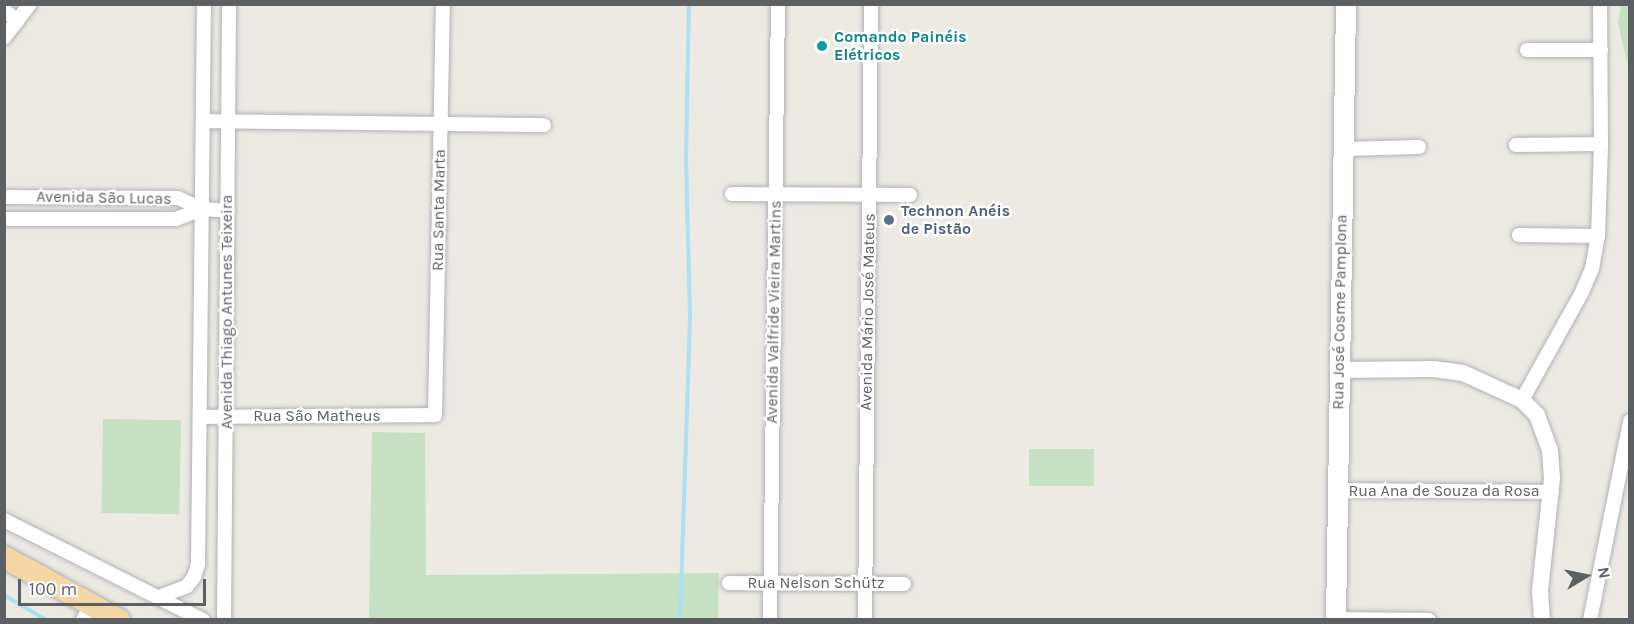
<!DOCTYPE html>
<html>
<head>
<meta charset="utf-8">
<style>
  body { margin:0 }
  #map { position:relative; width:1634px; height:624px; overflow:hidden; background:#edeae4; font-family:Karla,sans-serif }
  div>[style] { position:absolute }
  .green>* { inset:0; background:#c7e2c3; transform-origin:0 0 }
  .stream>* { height:4px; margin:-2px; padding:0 2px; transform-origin:2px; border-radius:2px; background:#abe0f5 }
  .roads { filter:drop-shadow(0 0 2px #afb2b5) drop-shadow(0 0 2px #afb2b5) }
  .minor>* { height:14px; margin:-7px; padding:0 7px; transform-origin:7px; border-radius:7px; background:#fff }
  .tertiary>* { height:16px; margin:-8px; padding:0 8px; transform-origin:8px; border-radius:8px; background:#fff }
  .secondary>* { height:20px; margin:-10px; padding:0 10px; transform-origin:10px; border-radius:10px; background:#fff }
  .trunk>* { height:22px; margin:-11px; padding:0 11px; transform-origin:11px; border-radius:11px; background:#f4d7a4 }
  .dots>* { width:16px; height:16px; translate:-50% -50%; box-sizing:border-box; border:3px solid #fff; border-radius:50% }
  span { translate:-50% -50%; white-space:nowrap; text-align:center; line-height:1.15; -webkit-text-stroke:4.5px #fff; paint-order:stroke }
  .culture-label { font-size:16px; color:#0d838f; font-weight:700 }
  .left { translate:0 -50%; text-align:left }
  .street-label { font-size:16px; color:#5c6063 }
  .service-label { font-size:16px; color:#4e5e75; font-weight:700 }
  .frame { position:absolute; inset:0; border:6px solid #5c6063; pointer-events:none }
  .north { position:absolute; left:1556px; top:546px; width:60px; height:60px; -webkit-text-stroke:4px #fff; paint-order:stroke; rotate:80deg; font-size:16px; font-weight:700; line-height:24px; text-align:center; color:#5c6063 }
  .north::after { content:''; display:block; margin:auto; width:21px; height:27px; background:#5c6063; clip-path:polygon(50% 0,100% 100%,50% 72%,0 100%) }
  .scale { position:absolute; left:18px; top:579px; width:188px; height:27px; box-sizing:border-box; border:3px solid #5c6063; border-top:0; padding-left:8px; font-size:18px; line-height:21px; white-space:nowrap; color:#5c6063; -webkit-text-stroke:4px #fff; paint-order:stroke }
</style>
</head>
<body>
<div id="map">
  <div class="green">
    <div style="clip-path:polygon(1621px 5px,1629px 5px,1629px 72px,1618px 23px)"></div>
    <div style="left:103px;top:419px;width:78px;height:94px;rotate:1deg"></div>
    <div style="clip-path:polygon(372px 432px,425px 433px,426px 575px,719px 573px,718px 619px,369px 619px)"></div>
    <div style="left:1029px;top:449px;width:65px;height:37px"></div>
  </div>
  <div class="stream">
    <div style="left:4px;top:595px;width:49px;rotate:30.8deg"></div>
    <div style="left:680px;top:620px;width:306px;rotate:-88.1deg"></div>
    <div style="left:690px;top:314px;width:158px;rotate:-91.5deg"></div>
    <div style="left:686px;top:156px;width:152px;rotate:-88.9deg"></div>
  </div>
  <div class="roads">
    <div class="minor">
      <div style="left:5px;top:11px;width:16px;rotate:38deg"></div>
      <div style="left:4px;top:38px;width:43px;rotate:-52.6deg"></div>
      <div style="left:1527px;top:50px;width:74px"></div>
      <div style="left:203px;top:121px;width:341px;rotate:0.7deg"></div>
      <div style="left:1516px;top:145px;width:85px;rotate:-0.7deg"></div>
      <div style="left:1344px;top:149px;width:75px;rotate:-1.5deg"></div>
      <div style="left:732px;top:194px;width:178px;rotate:0.3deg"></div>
      <div style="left:4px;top:197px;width:174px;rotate:0.3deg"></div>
      <div style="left:178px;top:198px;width:26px;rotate:25deg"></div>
      <div style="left:202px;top:209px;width:26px;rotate:4deg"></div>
      <div style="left:4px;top:219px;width:172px"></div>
      <div style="left:176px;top:219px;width:28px;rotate:-21deg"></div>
      <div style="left:1519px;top:235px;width:79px;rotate:0.7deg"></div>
      <div style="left:1522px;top:400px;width:124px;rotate:-60.9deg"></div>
      <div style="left:1582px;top:292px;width:25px;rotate:-67deg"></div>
      <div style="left:1592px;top:269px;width:34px;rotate:-80deg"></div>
      <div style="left:1598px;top:236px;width:92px;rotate:-88.1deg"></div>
      <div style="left:1601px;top:144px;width:140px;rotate:-90.4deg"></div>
      <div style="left:200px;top:417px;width:235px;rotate:-0.5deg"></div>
      <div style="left:435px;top:415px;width:411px;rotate:-88.9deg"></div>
      <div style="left:1336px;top:490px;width:216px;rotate:0.5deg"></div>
      <div style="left:4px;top:520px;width:223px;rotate:26.7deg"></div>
      <div style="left:729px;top:583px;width:175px;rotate:0.3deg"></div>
      <div style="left:159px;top:597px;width:30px;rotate:-21deg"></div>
      <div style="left:187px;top:586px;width:11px;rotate:-52deg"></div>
      <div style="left:194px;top:577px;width:14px;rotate:-73deg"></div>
      <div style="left:198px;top:564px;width:560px;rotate:-89.39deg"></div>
      <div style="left:1336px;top:619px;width:93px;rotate:0.6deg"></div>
      <div style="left:83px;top:620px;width:17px;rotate:-62deg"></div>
      <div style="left:224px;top:620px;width:616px;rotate:-89.53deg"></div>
      <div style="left:770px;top:620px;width:616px;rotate:-89.26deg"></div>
      <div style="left:865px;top:620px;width:616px;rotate:-89.44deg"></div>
      <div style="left:1590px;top:620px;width:203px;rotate:-78.6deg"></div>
    </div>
    <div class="tertiary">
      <div style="left:1339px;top:370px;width:95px;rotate:-0.6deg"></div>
      <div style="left:1434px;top:369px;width:29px;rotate:8deg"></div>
      <div style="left:1463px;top:373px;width:65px;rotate:24.6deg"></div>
      <div style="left:1522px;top:400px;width:21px;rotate:45deg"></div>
      <div style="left:1537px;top:415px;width:37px;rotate:70deg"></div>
      <div style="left:1550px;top:450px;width:28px;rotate:86deg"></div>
      <div style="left:1552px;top:478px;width:114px;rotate:96.1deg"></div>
      <div style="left:1540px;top:591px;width:29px;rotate:86deg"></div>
    </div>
    <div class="secondary">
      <div style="left:1336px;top:620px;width:616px;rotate:-89.07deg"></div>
    </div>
    <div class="trunk">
      <div style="left:4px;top:557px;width:131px;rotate:28.7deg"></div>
    </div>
  </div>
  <div class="dots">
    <div style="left:822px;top:46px;background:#0f9aa8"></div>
    <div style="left:889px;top:220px;background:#5c6f8a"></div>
  </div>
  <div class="culture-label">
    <span class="left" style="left:834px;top:46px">Comando Painéis<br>Elétricos</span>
  </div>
  <div class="street-label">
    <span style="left:104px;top:198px;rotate:1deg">Avenida São Lucas</span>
    <span style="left:439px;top:210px;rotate:-89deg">Rua Santa Marta</span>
    <span style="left:227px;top:312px;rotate:-90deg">Avenida Thiago Antunes Teixeira</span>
    <span style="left:774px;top:312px;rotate:-89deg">Avenida Valfride Vieira Martins</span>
    <span style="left:868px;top:312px;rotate:-89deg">Avenida Mário José Mateus</span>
    <span style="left:1340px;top:312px;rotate:-89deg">Rua José Cosme Pamplona</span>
    <span style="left:317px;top:416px">Rua São Matheus</span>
    <span style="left:1444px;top:491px">Rua Ana de Souza da Rosa</span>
    <span style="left:816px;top:583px">Rua Nelson Schütz</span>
  </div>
  <div class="service-label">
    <span class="left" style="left:901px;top:220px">Technon Anéis<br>de Pistão</span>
  </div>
  <div class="frame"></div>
  <div class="north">N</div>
  <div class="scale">100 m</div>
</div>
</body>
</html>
